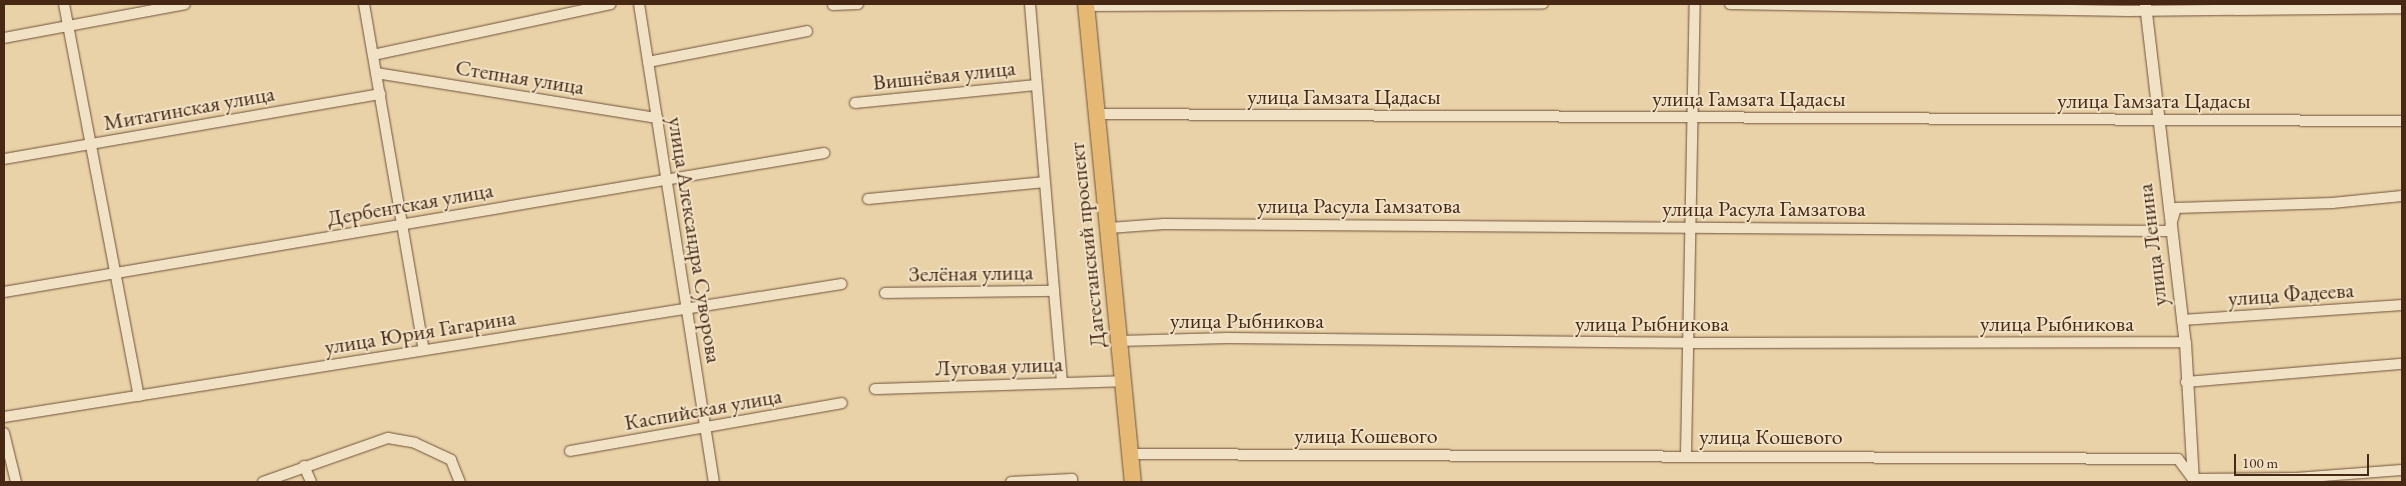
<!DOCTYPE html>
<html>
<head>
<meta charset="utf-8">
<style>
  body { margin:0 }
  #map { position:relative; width:2406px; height:486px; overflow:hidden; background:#ead2a8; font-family:"EB Garamond",serif }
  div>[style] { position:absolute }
  .roads { filter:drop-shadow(0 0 1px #6f523a) drop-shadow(0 0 1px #6f523a) }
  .minor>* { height:10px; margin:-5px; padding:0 5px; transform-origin:5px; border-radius:5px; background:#f1e2c6 }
  .tertiary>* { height:11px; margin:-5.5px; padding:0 5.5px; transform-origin:5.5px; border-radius:5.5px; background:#f1e2c6 }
  .trunk>* { height:16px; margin:-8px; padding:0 8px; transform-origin:8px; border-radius:8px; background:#e5b974 }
  span { translate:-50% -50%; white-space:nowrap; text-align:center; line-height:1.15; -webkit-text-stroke:4px #f1e2c6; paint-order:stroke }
  .street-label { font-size:22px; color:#462815 }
  .frame { position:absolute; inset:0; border:5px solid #462815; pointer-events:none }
  .scale { position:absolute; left:2234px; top:454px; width:135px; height:22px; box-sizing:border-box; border:2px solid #462815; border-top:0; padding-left:6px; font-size:15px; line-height:18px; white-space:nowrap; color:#462815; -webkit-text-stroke:4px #f1e2c6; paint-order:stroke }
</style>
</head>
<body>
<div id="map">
  <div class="roads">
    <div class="minor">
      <div style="left:64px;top:4px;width:399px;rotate:79.2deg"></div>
      <div style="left:364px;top:4px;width:351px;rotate:80.2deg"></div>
      <div style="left:639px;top:4px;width:484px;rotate:81.1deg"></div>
      <div style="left:1030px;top:4px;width:288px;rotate:85.2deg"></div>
      <div style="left:1730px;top:4px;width:398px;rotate:1deg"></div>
      <div style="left:2128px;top:11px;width:274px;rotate:-0.6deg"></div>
      <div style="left:833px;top:5px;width:25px;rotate:-2deg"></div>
      <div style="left:1086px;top:6px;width:457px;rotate:-0.3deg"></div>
      <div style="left:4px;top:38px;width:184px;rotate:-10.6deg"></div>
      <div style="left:373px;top:55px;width:243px;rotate:-12.1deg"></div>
      <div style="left:648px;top:62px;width:162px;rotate:-11deg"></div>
      <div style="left:376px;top:73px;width:285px;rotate:9.1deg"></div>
      <div style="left:855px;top:103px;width:182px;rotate:-5.7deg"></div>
      <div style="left:1096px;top:114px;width:1306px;rotate:0.31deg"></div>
      <div style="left:4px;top:159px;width:382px;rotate:-9.8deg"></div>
      <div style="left:868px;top:199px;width:176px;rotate:-5.5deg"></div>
      <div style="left:1109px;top:228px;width:55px;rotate:-4.2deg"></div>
      <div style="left:1164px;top:224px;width:1005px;rotate:0.4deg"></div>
      <div style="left:2169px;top:231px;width:24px;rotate:-73deg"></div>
      <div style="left:2176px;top:208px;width:156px;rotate:-1.8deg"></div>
      <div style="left:2332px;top:203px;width:70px;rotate:-5.7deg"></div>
      <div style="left:4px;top:292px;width:832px;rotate:-9.62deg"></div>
      <div style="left:885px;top:293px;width:169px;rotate:-0.7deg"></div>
      <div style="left:1054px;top:291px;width:92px;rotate:85deg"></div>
      <div style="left:2182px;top:320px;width:221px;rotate:-3.9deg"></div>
      <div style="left:1119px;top:341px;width:109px;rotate:-1.6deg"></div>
      <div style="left:1228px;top:338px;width:460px;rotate:0.6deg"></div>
      <div style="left:1688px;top:343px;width:497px;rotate:-0.1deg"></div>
      <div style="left:2186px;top:382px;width:217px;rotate:-4.8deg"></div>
      <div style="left:875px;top:389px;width:249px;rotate:-1.8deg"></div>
      <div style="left:4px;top:417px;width:848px;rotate:-9.02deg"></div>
      <div style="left:4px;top:433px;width:50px;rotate:76.2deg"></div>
      <div style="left:570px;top:451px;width:276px;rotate:-10deg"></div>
      <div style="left:1130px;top:454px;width:1048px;rotate:0.27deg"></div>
      <div style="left:2178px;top:459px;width:25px;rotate:53deg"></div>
      <div style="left:2193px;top:479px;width:103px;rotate:-0.6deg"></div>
      <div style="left:2296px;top:478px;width:106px;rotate:-4.3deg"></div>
      <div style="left:1686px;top:455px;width:451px;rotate:-88.9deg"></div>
      <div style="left:304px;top:466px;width:17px;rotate:66deg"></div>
      <div style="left:263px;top:482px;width:133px;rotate:-19.4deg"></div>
      <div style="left:388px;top:438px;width:27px;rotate:10deg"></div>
      <div style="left:415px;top:443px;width:40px;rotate:25deg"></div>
      <div style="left:451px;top:460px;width:24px;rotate:68deg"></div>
      <div style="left:1011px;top:482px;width:61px;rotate:-2.8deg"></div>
      <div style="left:1072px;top:479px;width:3px;rotate:90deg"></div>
    </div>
    <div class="tertiary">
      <div style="left:2145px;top:4px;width:340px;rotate:83.3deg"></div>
      <div style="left:2185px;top:342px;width:140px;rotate:86.7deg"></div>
    </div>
    <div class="trunk">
      <div style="left:1086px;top:4px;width:480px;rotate:84.4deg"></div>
    </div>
  </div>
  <div class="street-label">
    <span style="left:944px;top:75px;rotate:-6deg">Вишнёвая улица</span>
    <span style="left:520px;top:77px;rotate:9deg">Степная улица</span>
    <span style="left:1344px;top:97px">улица Гамзата Цадасы</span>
    <span style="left:1749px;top:99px">улица Гамзата Цадасы</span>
    <span style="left:2154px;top:101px">улица Гамзата Цадасы</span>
    <span style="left:189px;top:108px;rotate:-10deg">Митагинская улица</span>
    <span style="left:410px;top:204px;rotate:-10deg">Дербентская улица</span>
    <span style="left:1359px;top:206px">улица Расула Гамзатова</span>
    <span style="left:1764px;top:209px">улица Расула Гамзатова</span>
    <span style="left:695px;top:240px;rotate:81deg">улица Александра Суворова</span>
    <span style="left:1087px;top:245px;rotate:-96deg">Дагестанский проспект</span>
    <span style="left:2152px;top:245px;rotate:-97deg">улица Ленина</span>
    <span style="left:971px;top:273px;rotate:-1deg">Зелёная улица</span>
    <span style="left:2291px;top:294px;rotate:-4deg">улица Фадеева</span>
    <span style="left:1247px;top:321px">улица Рыбникова</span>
    <span style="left:1652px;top:324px">улица Рыбникова</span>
    <span style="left:2057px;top:324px">улица Рыбникова</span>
    <span style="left:420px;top:332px;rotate:-9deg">улица Юрия Гагарина</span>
    <span style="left:999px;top:366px;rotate:-2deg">Луговая улица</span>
    <span style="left:703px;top:409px;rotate:-10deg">Каспийская улица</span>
    <span style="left:1366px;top:436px">улица Кошевого</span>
    <span style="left:1771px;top:437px">улица Кошевого</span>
  </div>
  <div class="frame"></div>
  <div class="scale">100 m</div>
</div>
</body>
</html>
